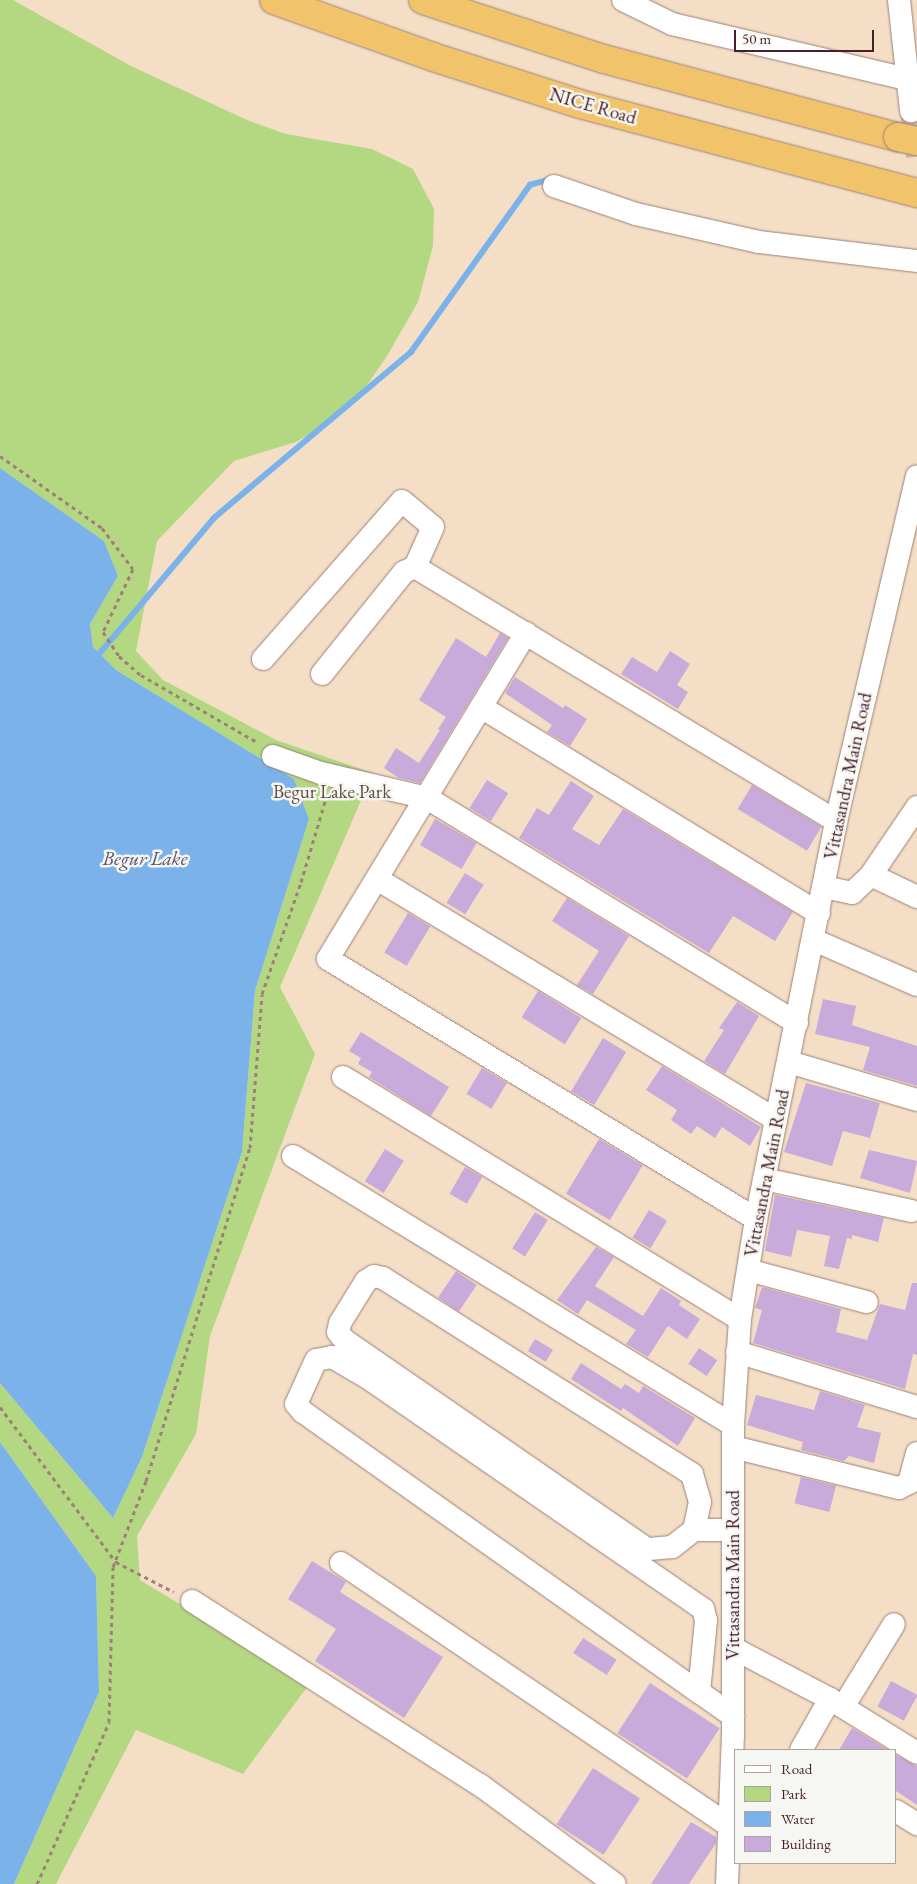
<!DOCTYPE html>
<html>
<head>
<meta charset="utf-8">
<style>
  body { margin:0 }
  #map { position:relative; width:917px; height:1884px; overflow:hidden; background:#f4dfc6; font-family:"EB Garamond",serif }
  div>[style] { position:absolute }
  .green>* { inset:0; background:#b3d881 }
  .water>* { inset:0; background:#7bb2ea }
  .stream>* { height:5.5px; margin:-2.75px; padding:0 2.75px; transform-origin:2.75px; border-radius:2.75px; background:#7bb2ea }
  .building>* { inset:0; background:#c8abdb; transform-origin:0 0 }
  .minor-tunnel>* { height:22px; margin-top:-11px; transform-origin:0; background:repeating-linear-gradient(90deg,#d2b9a7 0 22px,transparent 0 33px) }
  .path>* { height:3px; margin-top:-1.5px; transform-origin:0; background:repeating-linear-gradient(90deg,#9f7f78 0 4px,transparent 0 8px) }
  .roads { filter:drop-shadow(0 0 1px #9f7f78) drop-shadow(0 0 1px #9f7f78) }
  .minor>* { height:22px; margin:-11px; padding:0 11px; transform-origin:11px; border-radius:11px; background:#fff }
  .highway>* { height:28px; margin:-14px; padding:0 14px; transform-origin:14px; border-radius:14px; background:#f1c36a }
  .bridges { filter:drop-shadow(0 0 1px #9f7f78) drop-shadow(0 0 1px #9f7f78) }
  .highway-bridge>* { height:28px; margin:-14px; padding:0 14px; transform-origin:14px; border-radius:14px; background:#f1c36a }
  span { translate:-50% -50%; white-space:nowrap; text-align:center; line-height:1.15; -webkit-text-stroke:5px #f6f6f2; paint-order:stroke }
  .street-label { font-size:19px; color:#4a1f2b }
  .park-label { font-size:19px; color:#644d40 }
  .water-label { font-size:20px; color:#5b526e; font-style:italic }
  .legend { position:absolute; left:734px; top:1749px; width:162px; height:115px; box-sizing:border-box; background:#f6f6f2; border:1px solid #b1a0a2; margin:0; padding:6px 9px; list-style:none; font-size:15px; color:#4a1f2b }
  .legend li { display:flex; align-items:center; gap:10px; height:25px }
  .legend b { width:25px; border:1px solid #b1a0a2 }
  .scale { position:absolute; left:734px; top:30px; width:140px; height:22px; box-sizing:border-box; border:2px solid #4a1f2b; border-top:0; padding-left:6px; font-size:15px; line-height:18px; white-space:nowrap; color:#4a1f2b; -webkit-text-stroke:4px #f6f6f2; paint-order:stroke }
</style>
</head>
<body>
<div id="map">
  <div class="green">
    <div style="clip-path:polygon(0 0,13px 0,131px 66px,247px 120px,286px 134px,372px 149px,413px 169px,434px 209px,433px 246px,418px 302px,387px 356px,363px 391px,324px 426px,296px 442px,234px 461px,157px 541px,136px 651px,163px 680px,276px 740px,373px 773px,280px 987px,315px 1054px,210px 1336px,196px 1434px,137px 1536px,140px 1580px,310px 1683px,243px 1774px,136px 1730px,56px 1884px,14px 1884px,99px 1692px,96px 1576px,0 1442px,0 1383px,113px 1518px,142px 1457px,242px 1152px,255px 991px,309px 819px,294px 779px,116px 670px,93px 647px,90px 624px,118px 576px,104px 541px,0 468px)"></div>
  </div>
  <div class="water">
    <div style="clip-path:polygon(0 468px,104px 541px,118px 576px,90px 624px,93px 647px,116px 670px,294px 779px,309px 819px,255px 991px,242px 1152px,142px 1457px,113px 1518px,0 1383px)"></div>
    <div style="clip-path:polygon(0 1442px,96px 1576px,99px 1692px,14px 1884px,0 1884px)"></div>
  </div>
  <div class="stream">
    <div style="left:95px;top:659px;width:185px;rotate:-49.8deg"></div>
    <div style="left:214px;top:518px;width:258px;rotate:-40.1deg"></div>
    <div style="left:411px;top:352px;width:205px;rotate:-54.5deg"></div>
    <div style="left:530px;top:185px;width:22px;rotate:-16deg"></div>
  </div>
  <div class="building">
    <div style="clip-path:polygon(500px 633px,508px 638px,420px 783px,399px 778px,384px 768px,396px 748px,419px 763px,440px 730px,438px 729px,446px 717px,419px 700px,456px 638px,486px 657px)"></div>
    <div style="clip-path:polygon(670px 651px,690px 664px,677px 685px,688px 692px,678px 709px,621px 674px,632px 657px,657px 672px)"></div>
    <div style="clip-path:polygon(515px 677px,563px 708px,565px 705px,587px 719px,570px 746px,547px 732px,552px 725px,505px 693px)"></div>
    <div style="left:487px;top:780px;width:25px;height:33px;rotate:32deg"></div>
    <div style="clip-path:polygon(571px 781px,594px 796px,572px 829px,599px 845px,623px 809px,793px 912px,775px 941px,733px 916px,709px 953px,519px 838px,537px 808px,549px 815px)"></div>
    <div style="left:752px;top:785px;width:81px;height:28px;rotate:31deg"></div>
    <div style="left:435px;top:819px;width:48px;height:30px;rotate:30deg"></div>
    <div style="left:465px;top:873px;width:22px;height:35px;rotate:32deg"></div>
    <div style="clip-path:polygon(567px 898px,629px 936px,593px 994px,577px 985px,599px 951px,552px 921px)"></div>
    <div style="left:408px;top:913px;width:26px;height:46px;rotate:31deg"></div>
    <div style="left:538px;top:991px;width:51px;height:31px;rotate:32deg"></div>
    <div style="clip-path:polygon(823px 999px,856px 1006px,852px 1025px,917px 1046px,917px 1086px,863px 1070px,870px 1047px,815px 1034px)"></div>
    <div style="clip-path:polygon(737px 1002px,759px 1016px,725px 1074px,704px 1061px,724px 1030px,719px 1028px)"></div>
    <div style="clip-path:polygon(361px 1032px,449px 1087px,431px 1116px,369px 1077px,372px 1072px,358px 1064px,361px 1058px,349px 1051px)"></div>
    <div style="left:603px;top:1038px;width:27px;height:62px;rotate:31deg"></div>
    <div style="clip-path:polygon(662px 1066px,761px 1127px,750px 1146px,722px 1127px,715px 1138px,697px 1126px,691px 1134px,671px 1120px,677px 1110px,646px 1090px)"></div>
    <div style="left:482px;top:1068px;width:29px;height:30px;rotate:31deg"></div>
    <div style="clip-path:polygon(806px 1083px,880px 1103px,870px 1138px,843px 1131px,832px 1166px,784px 1152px)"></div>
    <div style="left:599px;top:1139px;width:51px;height:64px;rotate:31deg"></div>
    <div style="left:385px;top:1149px;width:22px;height:38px;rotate:32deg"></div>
    <div style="clip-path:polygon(869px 1150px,917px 1161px,910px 1193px,860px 1178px)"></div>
    <div style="left:465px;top:1167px;width:20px;height:31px;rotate:30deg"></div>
    <div style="clip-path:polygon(775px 1195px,884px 1218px,878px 1242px,852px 1235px,852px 1239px,847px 1238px,839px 1269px,824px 1266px,830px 1236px,797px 1230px,791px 1257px,765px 1251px)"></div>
    <div style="left:649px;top:1210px;width:21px;height:32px;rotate:31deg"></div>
    <div style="left:535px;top:1212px;width:15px;height:43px;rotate:32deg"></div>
    <div style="clip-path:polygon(596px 1247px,614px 1257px,595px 1286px,643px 1316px,661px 1288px,681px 1301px,679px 1305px,700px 1319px,687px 1339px,668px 1326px,648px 1357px,626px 1344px,636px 1330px,587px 1300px,578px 1314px,557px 1300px)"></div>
    <div style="left:456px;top:1271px;width:25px;height:32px;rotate:34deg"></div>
    <div style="clip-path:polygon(912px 1283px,917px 1283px,917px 1355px,913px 1354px,905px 1389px,753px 1343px,762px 1310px,755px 1308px,762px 1287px,841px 1309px,836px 1332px,867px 1340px,880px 1304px,905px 1310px)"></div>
    <div style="left:535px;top:1339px;width:21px;height:14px;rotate:31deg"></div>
    <div style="left:699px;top:1348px;width:22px;height:19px;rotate:34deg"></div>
    <div style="clip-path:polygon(581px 1363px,621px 1389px,625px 1384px,639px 1393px,643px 1386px,695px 1418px,678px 1446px,623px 1408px,621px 1411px,571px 1379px)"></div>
    <div style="clip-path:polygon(820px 1391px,865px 1405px,857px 1427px,881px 1433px,874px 1463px,849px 1456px,844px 1461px,801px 1450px,803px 1442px,747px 1425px,756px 1395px,814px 1410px)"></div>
    <div style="left:801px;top:1477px;width:36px;height:27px;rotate:14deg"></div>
    <div style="clip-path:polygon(312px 1561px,346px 1582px,340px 1592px,443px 1657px,404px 1718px,315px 1661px,336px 1629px,288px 1599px)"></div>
    <div style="left:583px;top:1638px;width:40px;height:18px;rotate:33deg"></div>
    <div style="left:891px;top:1681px;width:30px;height:29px;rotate:28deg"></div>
    <div style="left:650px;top:1683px;width:83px;height:60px;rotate:33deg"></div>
    <div style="clip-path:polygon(852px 1728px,888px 1750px,839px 1750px)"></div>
    <div style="clip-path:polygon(896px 1755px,917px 1766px,917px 1805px,896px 1791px)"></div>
    <div style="left:593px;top:1768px;width:56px;height:67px;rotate:33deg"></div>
    <div style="clip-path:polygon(691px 1822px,716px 1837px,716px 1843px,689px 1884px,651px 1884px)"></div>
  </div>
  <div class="minor-tunnel">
    <div style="left:911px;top:111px;width:46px;rotate:82.6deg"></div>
  </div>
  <div class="path">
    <div style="left:0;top:456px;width:125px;rotate:35.2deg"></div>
    <div style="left:102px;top:528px;width:51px;rotate:52.9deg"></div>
    <div style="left:133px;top:569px;width:70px;rotate:115.5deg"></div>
    <div style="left:103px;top:632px;width:29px;rotate:56deg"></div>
    <div style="left:119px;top:656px;width:29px;rotate:41deg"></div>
    <div style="left:141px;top:675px;width:136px;rotate:30deg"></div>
    <div style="left:0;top:1407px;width:194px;rotate:53.2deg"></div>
    <div style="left:116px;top:1562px;width:65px;rotate:27.3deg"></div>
    <div style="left:37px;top:1884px;width:177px;rotate:-66deg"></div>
    <div style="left:109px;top:1722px;width:155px;rotate:-88.5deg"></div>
    <div style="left:113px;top:1567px;width:92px;rotate:-69deg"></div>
    <div style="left:146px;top:1481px;width:349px;rotate:-72.7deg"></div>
    <div style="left:250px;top:1148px;width:154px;rotate:-85.5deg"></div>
    <div style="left:262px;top:994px;width:119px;rotate:-70.8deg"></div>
    <div style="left:301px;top:882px;width:91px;rotate:-73.4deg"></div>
  </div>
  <div class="roads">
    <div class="minor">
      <div style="left:623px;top:0;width:55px;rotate:26.1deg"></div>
      <div style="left:672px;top:24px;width:240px;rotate:13.2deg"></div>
      <div style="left:899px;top:0;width:112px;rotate:83.8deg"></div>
      <div style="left:554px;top:186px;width:87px;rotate:18.9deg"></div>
      <div style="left:636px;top:214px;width:126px;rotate:12.8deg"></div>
      <div style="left:759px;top:242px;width:159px;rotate:6.9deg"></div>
      <div style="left:526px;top:633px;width:381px;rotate:121.3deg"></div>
      <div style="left:328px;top:959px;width:501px;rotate:31.28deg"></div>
      <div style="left:263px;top:659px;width:210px;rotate:-48.7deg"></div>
      <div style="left:402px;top:501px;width:40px;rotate:40deg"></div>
      <div style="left:433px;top:527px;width:44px;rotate:114.2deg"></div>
      <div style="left:322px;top:674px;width:131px;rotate:-51.2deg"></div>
      <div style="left:404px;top:572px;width:12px;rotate:-24deg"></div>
      <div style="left:415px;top:567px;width:492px;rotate:31.1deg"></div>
      <div style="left:481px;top:707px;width:396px;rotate:31.4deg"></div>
      <div style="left:273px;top:756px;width:51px;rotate:19.5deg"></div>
      <div style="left:321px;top:773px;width:109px;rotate:13.3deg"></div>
      <div style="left:427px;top:798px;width:433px;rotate:31.3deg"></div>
      <div style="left:871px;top:875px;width:51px;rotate:25.6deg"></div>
      <div style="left:377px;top:879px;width:466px;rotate:31.1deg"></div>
      <div style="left:824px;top:887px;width:29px;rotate:12deg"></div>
      <div style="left:852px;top:893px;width:26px;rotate:-43deg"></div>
      <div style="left:871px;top:875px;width:82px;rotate:-55.9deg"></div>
      <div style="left:814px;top:940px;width:112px;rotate:23.6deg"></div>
      <div style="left:789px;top:1062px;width:134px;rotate:16.5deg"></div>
      <div style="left:343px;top:1077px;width:465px;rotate:31.4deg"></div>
      <div style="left:293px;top:1156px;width:516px;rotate:31.44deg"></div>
      <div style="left:764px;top:1179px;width:151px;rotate:12.2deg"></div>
      <div style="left:748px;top:1270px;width:123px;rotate:15.1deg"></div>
      <div style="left:737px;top:1352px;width:188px;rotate:17deg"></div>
      <div style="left:733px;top:1447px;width:171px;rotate:13.9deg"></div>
      <div style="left:899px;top:1488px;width:11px;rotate:-27deg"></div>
      <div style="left:909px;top:1483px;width:31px;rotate:-75deg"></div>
      <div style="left:694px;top:1530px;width:28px;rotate:142deg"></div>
      <div style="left:672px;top:1547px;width:25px;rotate:175deg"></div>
      <div style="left:647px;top:1549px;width:367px;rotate:-145.4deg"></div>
      <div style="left:345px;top:1341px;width:11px;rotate:-128deg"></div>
      <div style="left:338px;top:1332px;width:9px;rotate:-77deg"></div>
      <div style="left:340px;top:1323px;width:49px;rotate:-58.2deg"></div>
      <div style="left:366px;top:1281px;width:9px;rotate:-32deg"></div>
      <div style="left:374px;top:1276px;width:9px;rotate:13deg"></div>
      <div style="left:383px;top:1278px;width:366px;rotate:32.4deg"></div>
      <div style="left:692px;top:1474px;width:29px;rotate:74deg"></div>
      <div style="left:700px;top:1502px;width:29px;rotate:102deg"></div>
      <div style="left:694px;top:1530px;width:39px"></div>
      <div style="left:341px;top:1563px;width:471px;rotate:34.1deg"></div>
      <div style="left:192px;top:1601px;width:342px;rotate:32.6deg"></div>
      <div style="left:480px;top:1785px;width:167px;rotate:36.3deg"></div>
      <div style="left:733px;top:1648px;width:110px;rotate:27.7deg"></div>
      <div style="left:830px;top:1699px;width:102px;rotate:31.8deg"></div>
      <div style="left:699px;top:1692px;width:72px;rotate:-84.4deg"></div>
      <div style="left:706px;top:1620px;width:11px;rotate:-105deg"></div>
      <div style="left:703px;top:1609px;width:407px;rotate:-145.4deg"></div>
      <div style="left:368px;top:1378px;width:42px;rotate:-149.7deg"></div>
      <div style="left:332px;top:1357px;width:16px;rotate:169deg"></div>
      <div style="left:316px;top:1360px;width:48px;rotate:114.4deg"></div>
      <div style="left:296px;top:1404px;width:11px;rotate:49deg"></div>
      <div style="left:303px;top:1412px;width:485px;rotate:35.3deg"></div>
      <div style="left:699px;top:1692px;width:42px;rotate:35.2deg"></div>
      <div style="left:843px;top:1707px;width:97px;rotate:-58.4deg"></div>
      <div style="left:801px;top:1750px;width:59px;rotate:-60.4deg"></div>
      <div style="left:896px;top:1811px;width:25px;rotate:32deg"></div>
      <div style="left:727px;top:1884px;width:149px;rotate:-87.7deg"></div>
      <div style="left:733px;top:1735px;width:310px;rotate:-90deg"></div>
      <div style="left:733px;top:1425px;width:106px;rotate:-86.2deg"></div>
      <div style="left:740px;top:1319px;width:101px;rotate:-80.9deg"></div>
      <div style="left:756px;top:1219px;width:406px;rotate:-78.6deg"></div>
      <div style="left:836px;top:821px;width:354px;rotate:-76.8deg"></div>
    </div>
    <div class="highway">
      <div style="left:274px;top:0;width:169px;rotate:19.7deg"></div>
      <div style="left:433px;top:57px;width:154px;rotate:17.7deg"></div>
      <div style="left:580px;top:104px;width:349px;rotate:14.8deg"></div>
      <div style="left:423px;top:0;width:190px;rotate:18.1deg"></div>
      <div style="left:604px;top:59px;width:304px;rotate:14.9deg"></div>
    </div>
  </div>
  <div class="bridges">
    <div class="highway-bridge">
      <div style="left:898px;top:137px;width:19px;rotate:12deg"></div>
    </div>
  </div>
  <div class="street-label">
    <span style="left:593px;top:106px;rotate:16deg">NICE Road</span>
    <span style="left:848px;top:776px;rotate:-78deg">Vittasandra Main Road</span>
    <span style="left:767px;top:1173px;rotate:-79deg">Vittasandra Main Road</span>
    <span style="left:733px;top:1575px;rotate:-90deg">Vittasandra Main Road</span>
  </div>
  <div class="park-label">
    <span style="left:332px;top:792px">Begur Lake Park</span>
  </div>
  <div class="water-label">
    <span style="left:145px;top:858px">Begur Lake</span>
  </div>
  <ul class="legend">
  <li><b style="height:6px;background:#fff"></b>Road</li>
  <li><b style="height:14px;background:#b3d881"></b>Park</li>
  <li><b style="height:14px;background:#7bb2ea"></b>Water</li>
  <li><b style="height:14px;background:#c8abdb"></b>Building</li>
  </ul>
  <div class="scale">50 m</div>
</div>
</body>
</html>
